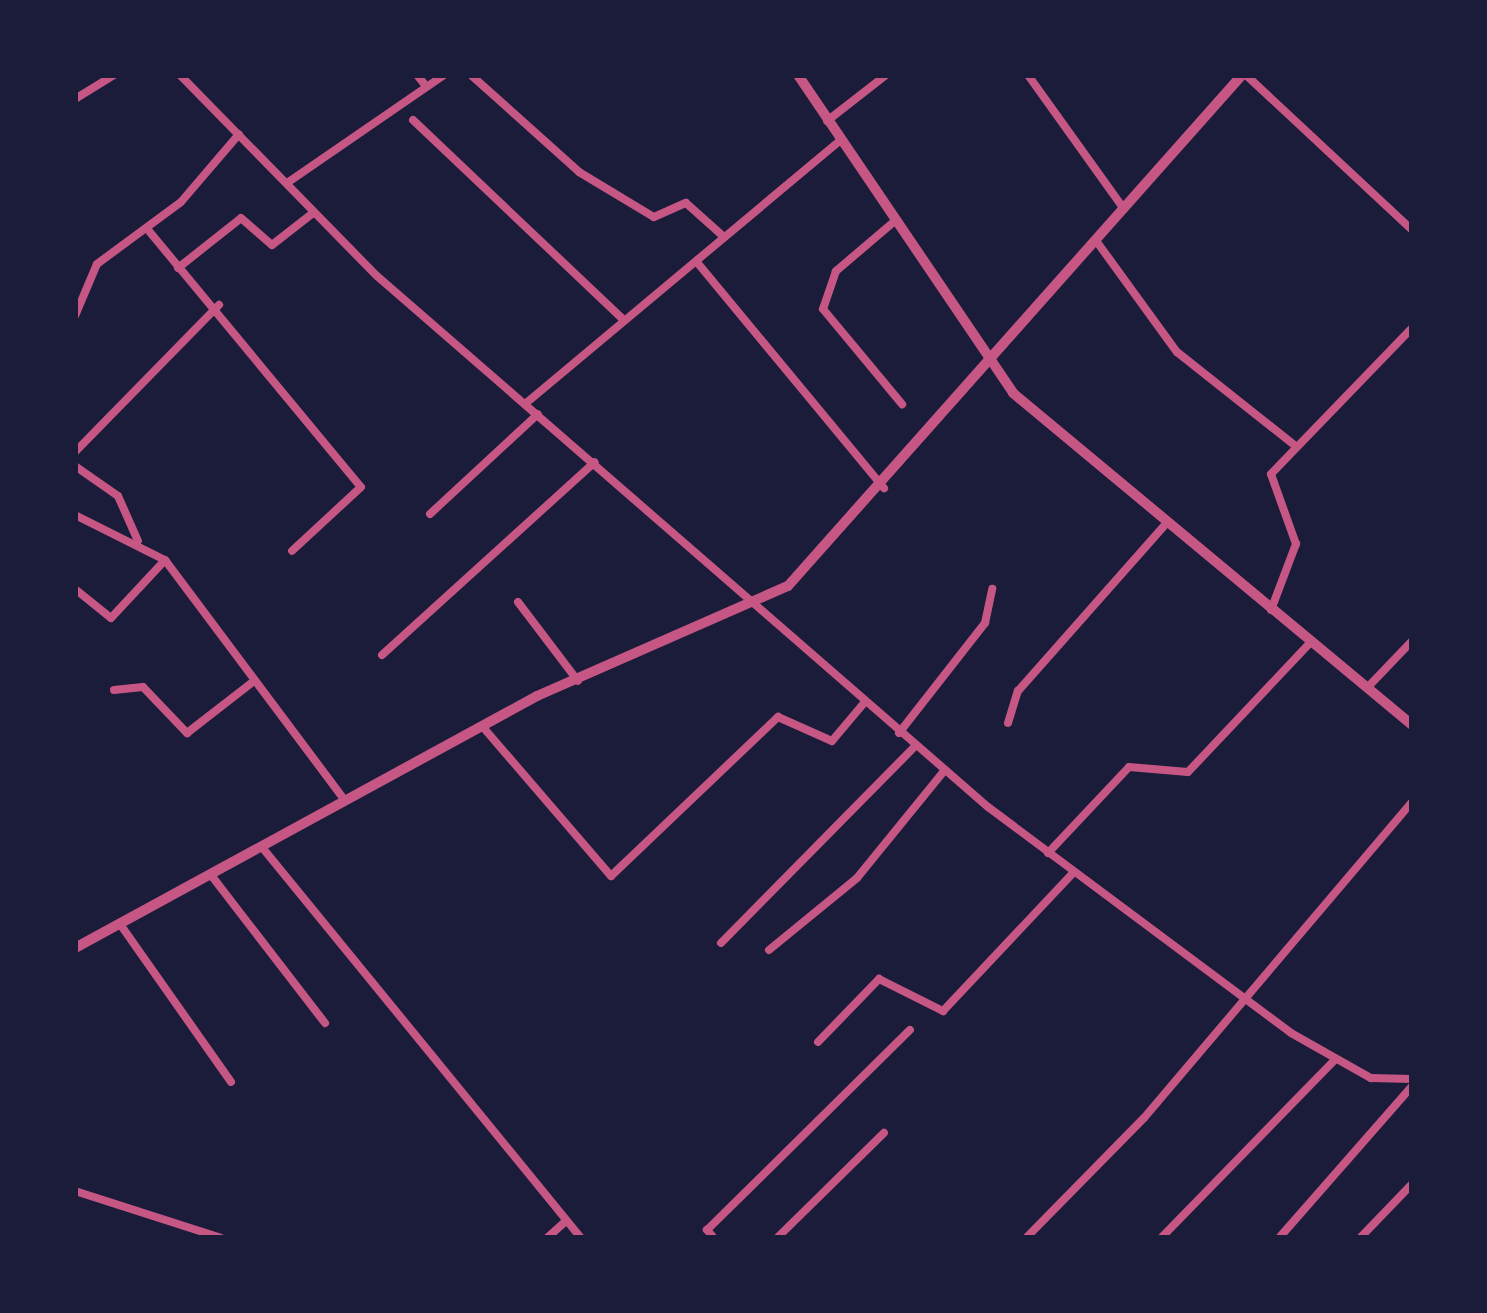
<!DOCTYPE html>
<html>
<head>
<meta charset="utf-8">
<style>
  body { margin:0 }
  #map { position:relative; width:1487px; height:1313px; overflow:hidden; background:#1b1b3a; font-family:"Times New Roman",serif }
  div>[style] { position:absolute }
  .minor>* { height:8px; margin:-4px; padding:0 4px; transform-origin:4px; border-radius:4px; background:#c65784 }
  .tertiary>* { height:10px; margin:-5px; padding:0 5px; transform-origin:5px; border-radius:5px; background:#c65784 }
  span { translate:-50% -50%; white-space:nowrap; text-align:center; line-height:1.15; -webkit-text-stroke:10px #1b1b3a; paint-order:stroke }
  .frame { position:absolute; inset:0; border:78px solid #1b1b3a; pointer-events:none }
</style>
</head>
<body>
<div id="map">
  <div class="minor">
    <div style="left:180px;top:75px;width:281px;rotate:45.6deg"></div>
    <div style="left:377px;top:276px;width:809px;rotate:40.99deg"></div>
    <div style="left:988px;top:807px;width:378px;rotate:36.7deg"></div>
    <div style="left:1291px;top:1033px;width:92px;rotate:29.4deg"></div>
    <div style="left:1371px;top:1078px;width:41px;rotate:1.4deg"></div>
    <div style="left:417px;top:75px;width:14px;rotate:51deg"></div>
    <div style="left:471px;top:75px;width:145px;rotate:41.9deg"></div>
    <div style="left:579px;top:172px;width:87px;rotate:31deg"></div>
    <div style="left:654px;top:217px;width:35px;rotate:-24deg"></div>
    <div style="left:686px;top:203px;width:51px;rotate:41.8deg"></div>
    <div style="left:1028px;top:75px;width:165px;rotate:54.4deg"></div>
    <div style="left:1246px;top:75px;width:227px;rotate:43deg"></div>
    <div style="left:75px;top:99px;width:46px;rotate:-31.6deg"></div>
    <div style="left:413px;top:120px;width:288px;rotate:43.5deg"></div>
    <div style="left:827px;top:121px;width:75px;rotate:-37.9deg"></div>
    <div style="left:287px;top:183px;width:191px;rotate:-34.5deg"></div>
    <div style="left:896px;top:220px;width:79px;rotate:139.6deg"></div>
    <div style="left:836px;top:271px;width:40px;rotate:108.9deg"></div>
    <div style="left:823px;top:309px;width:124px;rotate:50.3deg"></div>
    <div style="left:149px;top:231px;width:332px;rotate:50.4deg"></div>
    <div style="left:361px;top:487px;width:94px;rotate:137.2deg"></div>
    <div style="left:1097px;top:242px;width:136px;rotate:54deg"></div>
    <div style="left:1177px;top:352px;width:153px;rotate:38.4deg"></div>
    <div style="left:696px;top:261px;width:295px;rotate:50.4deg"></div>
    <div style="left:178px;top:268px;width:80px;rotate:-38.4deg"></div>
    <div style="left:241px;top:218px;width:41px;rotate:41.1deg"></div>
    <div style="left:272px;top:245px;width:52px;rotate:-38deg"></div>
    <div style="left:75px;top:316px;width:56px;rotate:-67.1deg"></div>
    <div style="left:97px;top:264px;width:104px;rotate:-36.4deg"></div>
    <div style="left:181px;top:202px;width:89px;rotate:-49.5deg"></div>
    <div style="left:525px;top:404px;width:410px;rotate:-39.9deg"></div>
    <div style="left:75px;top:452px;width:206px;rotate:-45.6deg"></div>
    <div style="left:75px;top:466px;width:52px;rotate:34.9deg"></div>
    <div style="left:118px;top:496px;width:49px;rotate:66deg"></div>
    <div style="left:430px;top:514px;width:147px;rotate:-42.8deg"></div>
    <div style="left:75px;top:515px;width:101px;rotate:26.6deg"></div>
    <div style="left:165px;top:560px;width:297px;rotate:53.2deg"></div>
    <div style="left:75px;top:589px;width:46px;rotate:38.9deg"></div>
    <div style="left:111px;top:618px;width:79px;rotate:-47deg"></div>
    <div style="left:518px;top:602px;width:99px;rotate:52.8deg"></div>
    <div style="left:1271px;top:610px;width:71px;rotate:-69.3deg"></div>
    <div style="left:1296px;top:544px;width:74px;rotate:-109.7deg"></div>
    <div style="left:1271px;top:474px;width:203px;rotate:-46deg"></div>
    <div style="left:382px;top:655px;width:287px;rotate:-42.2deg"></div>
    <div style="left:1367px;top:688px;width:65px;rotate:-46.2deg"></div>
    <div style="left:114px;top:690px;width:29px;rotate:-6deg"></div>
    <div style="left:143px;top:687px;width:64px;rotate:46.3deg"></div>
    <div style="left:187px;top:733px;width:85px;rotate:-37.8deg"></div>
    <div style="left:1008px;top:723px;width:34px;rotate:-73deg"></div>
    <div style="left:1018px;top:691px;width:220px;rotate:-48.5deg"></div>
    <div style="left:482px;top:726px;width:198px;rotate:49.3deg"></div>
    <div style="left:611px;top:876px;width:231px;rotate:-43.6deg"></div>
    <div style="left:778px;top:717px;width:59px;rotate:24deg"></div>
    <div style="left:832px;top:741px;width:50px;rotate:-49.9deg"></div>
    <div style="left:899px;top:733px;width:140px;rotate:-52deg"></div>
    <div style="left:985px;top:623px;width:35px;rotate:-78deg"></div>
    <div style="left:261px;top:846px;width:506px;rotate:50.77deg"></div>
    <div style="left:1048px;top:853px;width:118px;rotate:-46.7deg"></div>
    <div style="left:1129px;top:767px;width:59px;rotate:4.8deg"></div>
    <div style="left:1188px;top:772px;width:175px;rotate:-46.6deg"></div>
    <div style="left:211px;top:875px;width:187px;rotate:52.4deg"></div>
    <div style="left:120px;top:924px;width:193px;rotate:54.9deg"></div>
    <div style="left:721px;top:943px;width:276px;rotate:-45.4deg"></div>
    <div style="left:769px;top:950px;width:114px;rotate:-39.3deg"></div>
    <div style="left:857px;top:878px;width:138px;rotate:-50.9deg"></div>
    <div style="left:818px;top:1042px;width:88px;rotate:-45.9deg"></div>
    <div style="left:879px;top:979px;width:72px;rotate:26.6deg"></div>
    <div style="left:943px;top:1011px;width:191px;rotate:-46.7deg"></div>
    <div style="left:75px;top:1191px;width:153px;rotate:17.8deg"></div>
    <div style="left:547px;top:1238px;width:24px;rotate:-42deg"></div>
    <div style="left:714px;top:1238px;width:11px;rotate:-131deg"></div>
    <div style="left:707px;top:1230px;width:285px;rotate:-44.6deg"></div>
    <div style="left:777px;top:1238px;width:150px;rotate:-44.5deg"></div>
    <div style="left:1026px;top:1238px;width:168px;rotate:-45.5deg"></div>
    <div style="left:1144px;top:1118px;width:414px;rotate:-49.7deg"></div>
    <div style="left:1161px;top:1238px;width:249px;rotate:-45.7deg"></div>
    <div style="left:1279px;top:1238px;width:202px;rotate:-48.8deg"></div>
    <div style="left:1360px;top:1238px;width:75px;rotate:-46.1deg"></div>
  </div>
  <div class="tertiary">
    <div style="left:798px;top:75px;width:384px;rotate:55.9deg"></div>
    <div style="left:1013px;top:393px;width:519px;rotate:39.76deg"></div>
    <div style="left:75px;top:948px;width:526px;rotate:-28.61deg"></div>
    <div style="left:537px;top:696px;width:274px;rotate:-23.7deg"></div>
    <div style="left:788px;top:586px;width:684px;rotate:-48.38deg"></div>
  </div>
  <div class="frame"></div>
</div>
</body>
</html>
